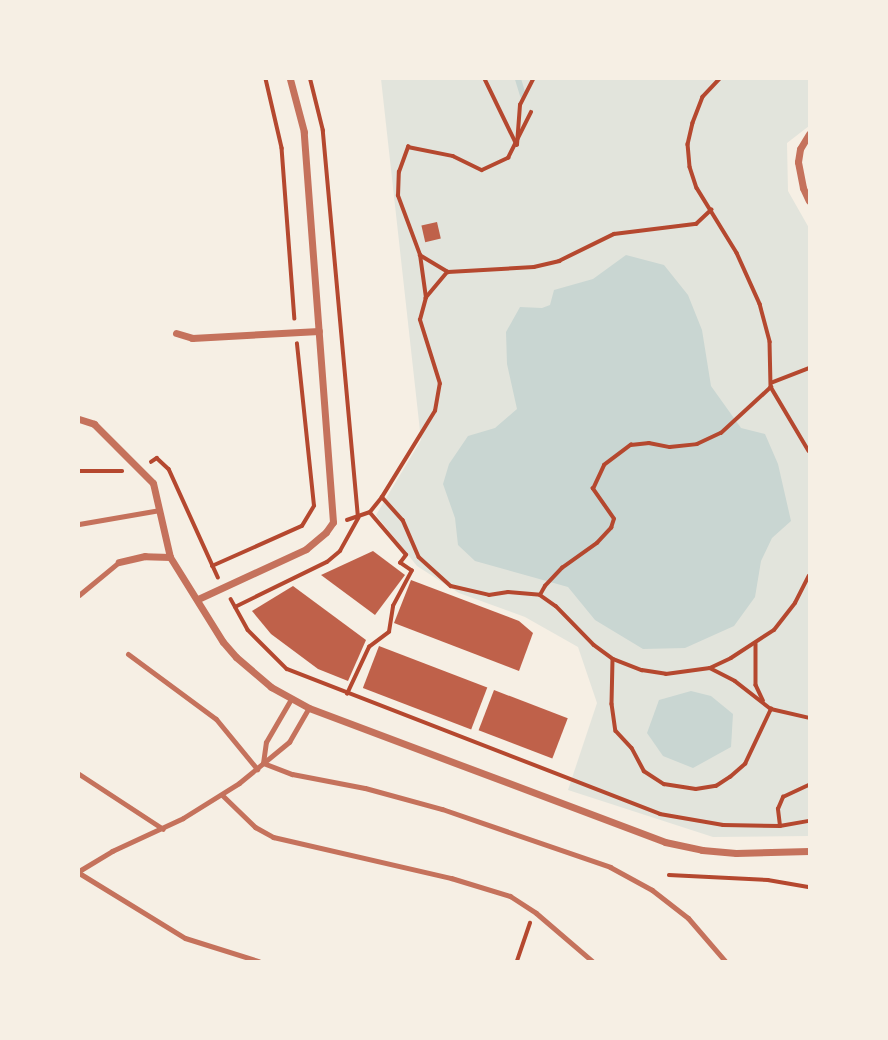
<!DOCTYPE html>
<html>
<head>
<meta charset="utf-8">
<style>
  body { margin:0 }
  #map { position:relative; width:888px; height:1040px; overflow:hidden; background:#f6efe4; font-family:"Public Sans",sans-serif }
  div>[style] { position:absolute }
  .green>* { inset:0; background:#e2e4dc }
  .water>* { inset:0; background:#c9d6d2 }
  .stream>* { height:6px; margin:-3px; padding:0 3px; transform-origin:3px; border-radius:3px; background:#c9d6d2 }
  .building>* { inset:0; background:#bf614a; transform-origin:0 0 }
  .path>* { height:3.5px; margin:-1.75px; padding:0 1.75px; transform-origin:1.75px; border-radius:1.75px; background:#b5482f }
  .service>* { height:5px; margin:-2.5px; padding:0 2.5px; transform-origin:2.5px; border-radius:2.5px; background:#c5725c }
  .minor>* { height:7px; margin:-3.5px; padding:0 3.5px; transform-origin:3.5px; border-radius:3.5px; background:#c5725c }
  span { translate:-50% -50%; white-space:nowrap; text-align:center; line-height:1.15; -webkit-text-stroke:7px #f6efe4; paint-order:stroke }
  .frame { position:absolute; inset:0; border:80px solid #f6efe4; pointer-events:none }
</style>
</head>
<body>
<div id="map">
  <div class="green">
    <div style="clip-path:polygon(381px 79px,809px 79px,809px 126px,787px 143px,788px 191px,809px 228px,809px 836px,713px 837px,568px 790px,597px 703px,578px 647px,525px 617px,459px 593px,417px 566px,376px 515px,421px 440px)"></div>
  </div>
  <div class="water">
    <div style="clip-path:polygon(626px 255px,664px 265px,688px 295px,702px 330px,711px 386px,741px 428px,765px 434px,778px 464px,791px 521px,772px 538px,761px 561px,755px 597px,734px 626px,685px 648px,643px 649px,595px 620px,568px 587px,475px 561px,458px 545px,455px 518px,443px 484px,449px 464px,468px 436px,495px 428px,517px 409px,507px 364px,506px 332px,520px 307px,542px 308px,550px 305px,554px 290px,593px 279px)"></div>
    <div style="clip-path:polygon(691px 691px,711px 696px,733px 714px,731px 747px,693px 768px,663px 756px,647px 733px,659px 700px)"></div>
  </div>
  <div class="stream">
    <div style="left:518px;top:79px;width:17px;rotate:73deg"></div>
  </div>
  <div class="building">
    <div style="left:437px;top:222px;width:17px;height:16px;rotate:77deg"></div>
    <div style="clip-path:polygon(373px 551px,405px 575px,375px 615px,321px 575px)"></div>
    <div style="clip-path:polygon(411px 580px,519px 621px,533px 633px,519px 671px,394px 623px)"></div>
    <div style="clip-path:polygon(293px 586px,366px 640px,348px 681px,318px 669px,271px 634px,252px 611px)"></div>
    <div style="left:379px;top:646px;width:116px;height:45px;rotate:21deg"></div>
    <div style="left:494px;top:690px;width:79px;height:43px;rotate:21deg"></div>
  </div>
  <div class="path">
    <div style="left:266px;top:79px;width:71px;rotate:76.9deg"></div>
    <div style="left:282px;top:148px;width:171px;rotate:85.7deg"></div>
    <div style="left:485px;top:79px;width:73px;rotate:64.1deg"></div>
    <div style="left:517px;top:145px;width:40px;rotate:-85.7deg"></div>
    <div style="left:520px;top:105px;width:29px;rotate:-63deg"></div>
    <div style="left:720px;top:79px;width:25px;rotate:133deg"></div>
    <div style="left:703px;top:97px;width:28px;rotate:111deg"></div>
    <div style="left:693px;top:123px;width:22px;rotate:103deg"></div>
    <div style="left:688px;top:144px;width:23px;rotate:85deg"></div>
    <div style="left:690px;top:167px;width:22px;rotate:72deg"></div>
    <div style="left:697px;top:188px;width:76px;rotate:58.4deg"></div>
    <div style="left:737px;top:253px;width:56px;rotate:65.7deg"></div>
    <div style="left:760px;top:304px;width:39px;rotate:75deg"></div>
    <div style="left:770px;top:342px;width:45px;rotate:88.7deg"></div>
    <div style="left:771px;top:387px;width:74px;rotate:59.3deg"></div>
    <div style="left:420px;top:255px;width:33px;rotate:31deg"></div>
    <div style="left:448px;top:272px;width:34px;rotate:130deg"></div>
    <div style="left:448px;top:272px;width:86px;rotate:-3.3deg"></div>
    <div style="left:534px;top:267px;width:26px;rotate:-13deg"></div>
    <div style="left:559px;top:261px;width:61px;rotate:-26.1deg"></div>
    <div style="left:614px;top:234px;width:83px;rotate:-7deg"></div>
    <div style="left:696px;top:224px;width:21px;rotate:-43deg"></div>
    <div style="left:771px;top:383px;width:41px;rotate:-21.5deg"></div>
    <div style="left:151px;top:462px;width:7px;rotate:-34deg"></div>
    <div style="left:157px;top:458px;width:16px;rotate:43deg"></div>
    <div style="left:169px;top:469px;width:119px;rotate:65.6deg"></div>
    <div style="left:79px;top:471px;width:43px"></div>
    <div style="left:382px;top:497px;width:31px;rotate:48deg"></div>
    <div style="left:403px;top:520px;width:40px;rotate:66.6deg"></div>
    <div style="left:419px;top:557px;width:43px;rotate:42.2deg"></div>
    <div style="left:451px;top:586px;width:39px;rotate:13deg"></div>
    <div style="left:489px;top:595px;width:19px;rotate:-9deg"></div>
    <div style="left:508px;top:592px;width:32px;rotate:5deg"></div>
    <div style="left:540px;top:595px;width:19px;rotate:35deg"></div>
    <div style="left:556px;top:606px;width:54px;rotate:45.7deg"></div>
    <div style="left:594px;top:645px;width:24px;rotate:36deg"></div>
    <div style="left:613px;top:659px;width:31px;rotate:21deg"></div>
    <div style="left:642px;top:670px;width:24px;rotate:9deg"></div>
    <div style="left:666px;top:674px;width:44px;rotate:-7.8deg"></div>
    <div style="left:710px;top:668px;width:23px;rotate:-25deg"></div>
    <div style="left:731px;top:658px;width:51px;rotate:-33.1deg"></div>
    <div style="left:774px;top:630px;width:34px;rotate:-52deg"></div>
    <div style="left:795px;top:603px;width:30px;rotate:-63deg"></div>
    <div style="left:347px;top:520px;width:24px;rotate:-19deg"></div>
    <div style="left:370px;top:512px;width:19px;rotate:-51deg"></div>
    <div style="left:382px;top:497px;width:101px;rotate:-58.4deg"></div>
    <div style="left:435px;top:411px;width:27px;rotate:-80deg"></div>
    <div style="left:440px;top:384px;width:67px;rotate:-107.4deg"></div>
    <div style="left:420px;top:320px;width:23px;rotate:-75deg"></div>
    <div style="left:426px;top:298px;width:43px;rotate:-97.9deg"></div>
    <div style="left:420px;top:255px;width:63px;rotate:-110.4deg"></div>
    <div style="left:398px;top:196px;width:24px;rotate:-88deg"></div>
    <div style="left:399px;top:172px;width:27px;rotate:-70deg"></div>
    <div style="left:408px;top:147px;width:46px;rotate:11.3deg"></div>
    <div style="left:453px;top:156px;width:32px;rotate:26deg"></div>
    <div style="left:482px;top:170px;width:29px;rotate:-25deg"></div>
    <div style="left:508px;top:158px;width:51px;rotate:-63.4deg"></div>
    <div style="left:212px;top:566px;width:98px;rotate:-24deg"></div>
    <div style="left:302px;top:526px;width:23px;rotate:-59deg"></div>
    <div style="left:314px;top:506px;width:163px;rotate:-96deg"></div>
    <div style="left:540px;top:595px;width:10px;rotate:-61deg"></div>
    <div style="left:545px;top:586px;width:25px;rotate:-47deg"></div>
    <div style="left:562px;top:568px;width:43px;rotate:-35.5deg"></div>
    <div style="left:597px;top:543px;width:21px;rotate:-47deg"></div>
    <div style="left:611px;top:528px;width:9px;rotate:-72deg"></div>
    <div style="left:614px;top:519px;width:37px;rotate:-125deg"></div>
    <div style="left:593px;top:489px;width:26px;rotate:-65deg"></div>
    <div style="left:604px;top:465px;width:34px;rotate:-37deg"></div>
    <div style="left:631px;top:445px;width:18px;rotate:-6deg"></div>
    <div style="left:649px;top:443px;width:21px;rotate:11deg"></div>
    <div style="left:670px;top:447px;width:27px;rotate:-6deg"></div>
    <div style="left:697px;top:444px;width:26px;rotate:-25deg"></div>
    <div style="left:721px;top:433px;width:68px;rotate:-42.6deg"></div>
    <div style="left:231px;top:599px;width:35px;rotate:61deg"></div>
    <div style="left:248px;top:630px;width:55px;rotate:45deg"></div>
    <div style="left:287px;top:669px;width:400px;rotate:21.2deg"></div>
    <div style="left:660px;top:814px;width:64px;rotate:9.9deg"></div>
    <div style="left:723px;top:825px;width:57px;rotate:1deg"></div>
    <div style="left:780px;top:826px;width:29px;rotate:-10deg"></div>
    <div style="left:235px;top:607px;width:102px;rotate:-26.1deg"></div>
    <div style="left:327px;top:562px;width:17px;rotate:-40deg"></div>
    <div style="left:340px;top:551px;width:38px;rotate:-61deg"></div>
    <div style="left:358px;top:518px;width:389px;rotate:-95.2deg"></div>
    <div style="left:323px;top:131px;width:54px;rotate:-104deg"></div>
    <div style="left:756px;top:644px;width:41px;rotate:90deg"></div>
    <div style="left:756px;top:685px;width:17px;rotate:65deg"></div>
    <div style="left:613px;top:660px;width:44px;rotate:91.3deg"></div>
    <div style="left:612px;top:704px;width:27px;rotate:82deg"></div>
    <div style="left:616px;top:731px;width:23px;rotate:47deg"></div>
    <div style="left:632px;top:748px;width:26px;rotate:62deg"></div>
    <div style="left:644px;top:771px;width:24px;rotate:33deg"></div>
    <div style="left:664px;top:784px;width:32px;rotate:9deg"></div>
    <div style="left:696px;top:789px;width:20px;rotate:-9deg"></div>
    <div style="left:716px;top:786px;width:17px;rotate:-33deg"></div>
    <div style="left:730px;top:777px;width:20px;rotate:-41deg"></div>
    <div style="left:745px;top:764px;width:61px;rotate:-64.7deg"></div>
    <div style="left:710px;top:668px;width:28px;rotate:27deg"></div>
    <div style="left:735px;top:681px;width:46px;rotate:37.9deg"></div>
    <div style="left:771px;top:709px;width:39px;rotate:13deg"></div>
    <div style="left:347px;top:694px;width:52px;rotate:-64.9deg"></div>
    <div style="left:369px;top:647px;width:25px;rotate:-37deg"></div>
    <div style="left:389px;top:632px;width:26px;rotate:-81deg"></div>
    <div style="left:393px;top:606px;width:40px;rotate:-62deg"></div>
    <div style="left:412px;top:571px;width:14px;rotate:-146deg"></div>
    <div style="left:400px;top:563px;width:10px;rotate:-53deg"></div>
    <div style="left:406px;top:555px;width:55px;rotate:-130.6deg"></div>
    <div style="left:780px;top:826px;width:17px;rotate:-97deg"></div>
    <div style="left:778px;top:809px;width:13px;rotate:-67deg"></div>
    <div style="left:783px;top:797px;width:29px;rotate:-25deg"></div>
    <div style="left:669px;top:875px;width:99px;rotate:2.9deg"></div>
    <div style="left:768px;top:880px;width:42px;rotate:9.7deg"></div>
    <div style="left:517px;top:961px;width:40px;rotate:-71.1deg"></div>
  </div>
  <div class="service">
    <div style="left:79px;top:524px;width:82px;rotate:-9.8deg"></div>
    <div style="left:79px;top:595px;width:52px;rotate:-39.5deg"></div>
    <div style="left:128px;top:654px;width:109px;rotate:36.5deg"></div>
    <div style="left:216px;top:719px;width:65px;rotate:50.6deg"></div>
    <div style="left:263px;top:763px;width:31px;rotate:21deg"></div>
    <div style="left:292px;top:774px;width:74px;rotate:10.9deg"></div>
    <div style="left:365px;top:788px;width:80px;rotate:15.3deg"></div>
    <div style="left:442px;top:809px;width:178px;rotate:19deg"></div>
    <div style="left:610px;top:867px;width:48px;rotate:28.7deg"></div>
    <div style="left:652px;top:890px;width:46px;rotate:37.9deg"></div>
    <div style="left:688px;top:918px;width:57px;rotate:49.3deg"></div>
    <div style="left:263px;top:763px;width:21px;rotate:-82deg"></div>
    <div style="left:266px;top:742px;width:50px;rotate:-59.8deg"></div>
    <div style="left:79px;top:774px;width:100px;rotate:33.2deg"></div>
    <div style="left:222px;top:795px;width:46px;rotate:44.1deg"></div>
    <div style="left:255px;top:827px;width:21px;rotate:29deg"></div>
    <div style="left:273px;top:837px;width:183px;rotate:13deg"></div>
    <div style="left:451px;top:878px;width:62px;rotate:17deg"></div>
    <div style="left:510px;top:896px;width:31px;rotate:33deg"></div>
    <div style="left:536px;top:913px;width:74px;rotate:40.6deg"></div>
    <div style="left:79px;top:871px;width:39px;rotate:-31deg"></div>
    <div style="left:112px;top:851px;width:78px;rotate:-24.9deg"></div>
    <div style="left:183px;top:818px;width:66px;rotate:-32deg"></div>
    <div style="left:239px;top:783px;width:65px;rotate:-39.4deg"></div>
    <div style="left:289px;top:742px;width:39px;rotate:-60deg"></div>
    <div style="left:79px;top:873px;width:124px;rotate:31.5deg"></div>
    <div style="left:185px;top:938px;width:77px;rotate:17.5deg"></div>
  </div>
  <div class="minor">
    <div style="left:809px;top:134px;width:17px;rotate:121deg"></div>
    <div style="left:800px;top:149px;width:13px;rotate:99deg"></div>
    <div style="left:798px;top:162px;width:26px;rotate:79deg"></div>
    <div style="left:803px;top:188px;width:14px;rotate:65deg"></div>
    <div style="left:176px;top:333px;width:17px;rotate:17deg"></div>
    <div style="left:192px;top:338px;width:127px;rotate:-3.2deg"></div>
    <div style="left:79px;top:419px;width:16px;rotate:18deg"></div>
    <div style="left:94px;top:424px;width:83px;rotate:45deg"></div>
    <div style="left:153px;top:483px;width:76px;rotate:77.1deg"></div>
    <div style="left:170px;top:557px;width:25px;rotate:-178deg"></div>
    <div style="left:145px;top:556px;width:27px;rotate:167deg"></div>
    <div style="left:170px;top:557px;width:100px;rotate:58.1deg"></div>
    <div style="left:223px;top:642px;width:20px;rotate:49deg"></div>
    <div style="left:236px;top:657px;width:46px;rotate:40.6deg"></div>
    <div style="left:271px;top:687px;width:43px;rotate:28.9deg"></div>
    <div style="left:309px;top:708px;width:380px;rotate:20.6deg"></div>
    <div style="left:665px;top:842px;width:38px;rotate:12deg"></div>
    <div style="left:702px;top:850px;width:34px;rotate:5deg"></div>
    <div style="left:736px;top:853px;width:73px;rotate:-1.6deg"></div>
    <div style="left:198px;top:599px;width:119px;rotate:-24.8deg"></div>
    <div style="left:306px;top:549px;width:26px;rotate:-40deg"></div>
    <div style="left:326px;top:532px;width:12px;rotate:-55deg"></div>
    <div style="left:333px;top:522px;width:391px;rotate:-94.3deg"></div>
    <div style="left:304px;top:132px;width:55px;rotate:-104.8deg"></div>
  </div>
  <div class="frame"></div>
</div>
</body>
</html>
